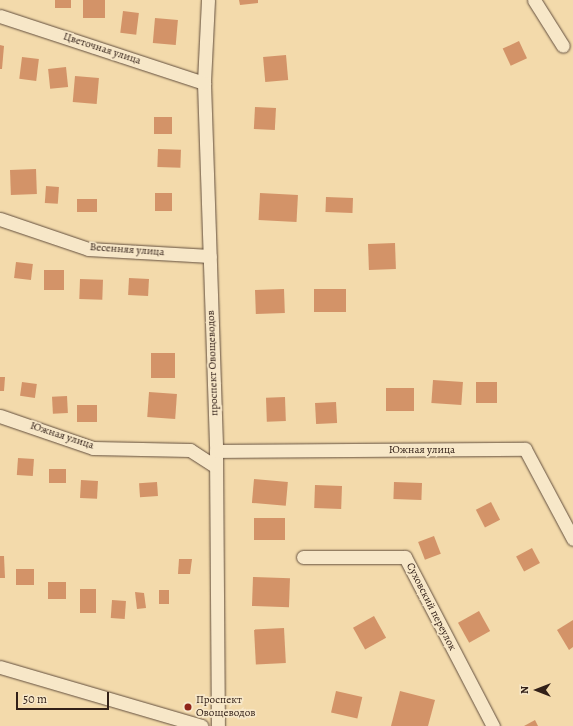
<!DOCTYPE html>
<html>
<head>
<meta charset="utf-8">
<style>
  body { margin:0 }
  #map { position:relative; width:573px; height:726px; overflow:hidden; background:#f3daab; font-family:Alegreya,serif }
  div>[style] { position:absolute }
  .building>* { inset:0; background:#d39368; transform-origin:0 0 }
  .roads { filter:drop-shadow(0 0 1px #624e3d) drop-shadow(0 0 1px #624e3d) }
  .minor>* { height:13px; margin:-6.5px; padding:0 6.5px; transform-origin:6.5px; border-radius:6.5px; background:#f7e7c8 }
  .dots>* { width:11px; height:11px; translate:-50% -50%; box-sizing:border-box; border:2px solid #f7e7c8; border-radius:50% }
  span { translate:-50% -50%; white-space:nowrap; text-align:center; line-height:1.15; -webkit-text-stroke:3.5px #f7e7c8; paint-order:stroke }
  .street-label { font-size:11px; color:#322018 }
  .poi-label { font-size:11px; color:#322018 }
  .left { translate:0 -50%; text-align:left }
  .north { position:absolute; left:517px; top:670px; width:40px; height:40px; -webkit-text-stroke:3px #f7e7c8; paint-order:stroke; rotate:270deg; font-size:11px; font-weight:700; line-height:16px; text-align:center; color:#322018 }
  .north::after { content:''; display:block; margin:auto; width:14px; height:18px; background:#322018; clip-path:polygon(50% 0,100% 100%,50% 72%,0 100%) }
  .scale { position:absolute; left:16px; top:692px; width:93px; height:18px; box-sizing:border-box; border:2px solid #322018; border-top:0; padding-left:5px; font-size:12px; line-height:14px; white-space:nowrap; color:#322018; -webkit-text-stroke:3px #f7e7c8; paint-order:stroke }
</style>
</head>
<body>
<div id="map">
  <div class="building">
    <div style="left:55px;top:0;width:16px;height:8px"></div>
    <div style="left:83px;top:0;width:22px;height:18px"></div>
    <div style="clip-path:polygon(239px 0,258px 0,258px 3px,240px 5px)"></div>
    <div style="left:123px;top:11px;width:16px;height:22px;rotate:7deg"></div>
    <div style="left:155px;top:18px;width:23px;height:25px;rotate:5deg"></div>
    <div style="left:519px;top:41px;width:19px;height:18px;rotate:65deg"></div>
    <div style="clip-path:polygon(0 45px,4px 46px,2px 69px,0 69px)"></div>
    <div style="left:286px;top:55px;width:25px;height:23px;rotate:85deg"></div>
    <div style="left:22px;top:57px;width:17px;height:22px;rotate:7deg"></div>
    <div style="left:66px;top:67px;width:20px;height:18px;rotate:84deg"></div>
    <div style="left:75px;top:76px;width:24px;height:26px;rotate:5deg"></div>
    <div style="left:255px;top:107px;width:21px;height:22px;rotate:3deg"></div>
    <div style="left:154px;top:117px;width:18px;height:17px"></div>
    <div style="left:158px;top:149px;width:23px;height:18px;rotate:2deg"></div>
    <div style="left:36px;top:169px;width:25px;height:26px;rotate:88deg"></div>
    <div style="left:46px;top:186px;width:13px;height:17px;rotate:4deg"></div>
    <div style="left:155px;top:193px;width:17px;height:18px"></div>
    <div style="left:260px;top:193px;width:38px;height:27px;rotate:3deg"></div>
    <div style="left:326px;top:197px;width:27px;height:15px;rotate:2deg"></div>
    <div style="left:77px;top:199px;width:20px;height:13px"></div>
    <div style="left:395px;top:243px;width:26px;height:27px;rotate:88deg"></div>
    <div style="left:16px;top:262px;width:17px;height:16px;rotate:7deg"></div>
    <div style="left:44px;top:270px;width:20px;height:20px"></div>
    <div style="left:129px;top:278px;width:20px;height:17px;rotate:3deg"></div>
    <div style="left:80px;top:279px;width:23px;height:20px;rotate:2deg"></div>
    <div style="left:284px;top:289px;width:24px;height:29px;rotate:88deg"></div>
    <div style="left:314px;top:289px;width:32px;height:23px"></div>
    <div style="left:151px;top:353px;width:24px;height:25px"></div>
    <div style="clip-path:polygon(0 377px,5px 377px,4px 391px,0 391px)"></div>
    <div style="left:433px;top:380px;width:30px;height:23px;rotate:4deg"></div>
    <div style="left:22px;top:382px;width:15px;height:14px;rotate:8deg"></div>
    <div style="left:476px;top:382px;width:21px;height:21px"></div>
    <div style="left:414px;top:388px;width:23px;height:28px;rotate:90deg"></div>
    <div style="left:149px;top:392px;width:28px;height:25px;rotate:4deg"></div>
    <div style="left:67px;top:396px;width:17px;height:15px;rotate:87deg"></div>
    <div style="left:285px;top:397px;width:24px;height:19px;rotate:88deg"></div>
    <div style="left:336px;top:402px;width:21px;height:21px;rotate:87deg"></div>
    <div style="left:77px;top:405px;width:20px;height:17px"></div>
    <div style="left:18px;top:458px;width:16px;height:17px;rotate:4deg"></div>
    <div style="left:49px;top:469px;width:17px;height:14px"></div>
    <div style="left:254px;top:479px;width:34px;height:24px;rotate:5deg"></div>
    <div style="left:81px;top:480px;width:17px;height:18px;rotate:3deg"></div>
    <div style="left:157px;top:482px;width:14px;height:18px;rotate:86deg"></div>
    <div style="left:394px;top:482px;width:28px;height:17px;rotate:2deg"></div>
    <div style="left:315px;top:485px;width:27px;height:23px;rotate:2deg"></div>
    <div style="left:491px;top:502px;width:20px;height:17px;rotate:63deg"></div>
    <div style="left:285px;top:518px;width:22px;height:31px;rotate:90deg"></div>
    <div style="left:434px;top:536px;width:19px;height:17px;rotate:69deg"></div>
    <div style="left:532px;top:548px;width:17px;height:18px;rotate:62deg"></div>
    <div style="clip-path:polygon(0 556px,4px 556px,5px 578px,0 578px)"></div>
    <div style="clip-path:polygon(179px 559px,192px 559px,190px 574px,178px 574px)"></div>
    <div style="left:16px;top:569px;width:18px;height:16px"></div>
    <div style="left:253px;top:577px;width:37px;height:29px;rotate:2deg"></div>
    <div style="left:48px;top:582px;width:18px;height:17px"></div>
    <div style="left:80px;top:589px;width:16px;height:24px"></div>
    <div style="left:159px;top:590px;width:10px;height:14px"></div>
    <div style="clip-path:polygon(135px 592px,144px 593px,146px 608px,137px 609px)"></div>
    <div style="left:112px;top:600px;width:14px;height:18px;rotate:4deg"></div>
    <div style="left:479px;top:611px;width:23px;height:24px;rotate:61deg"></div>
    <div style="left:374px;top:616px;width:25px;height:24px;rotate:61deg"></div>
    <div style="clip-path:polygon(573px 620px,573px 647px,569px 650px,557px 630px)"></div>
    <div style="left:284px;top:628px;width:35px;height:30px;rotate:87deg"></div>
    <div style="left:336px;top:691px;width:27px;height:22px;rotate:13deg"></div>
    <div style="clip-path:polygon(400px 691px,435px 700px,428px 726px,391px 726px)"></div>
    <div style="clip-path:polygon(535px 720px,538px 726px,524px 726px)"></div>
  </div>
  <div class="roads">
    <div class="minor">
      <div style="left:208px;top:0;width:83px;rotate:92.8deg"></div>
      <div style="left:204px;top:83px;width:368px;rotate:88.1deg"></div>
      <div style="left:216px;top:451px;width:275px;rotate:89.6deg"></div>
      <div style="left:534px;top:0;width:54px;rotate:57.8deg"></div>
      <div style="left:0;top:16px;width:215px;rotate:18.2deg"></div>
      <div style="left:0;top:219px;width:93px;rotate:18.8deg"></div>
      <div style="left:88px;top:249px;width:122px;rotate:3.3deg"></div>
      <div style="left:0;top:416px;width:98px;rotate:19deg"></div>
      <div style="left:93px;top:448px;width:97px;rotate:1.2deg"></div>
      <div style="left:190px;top:450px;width:31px;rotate:33deg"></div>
      <div style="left:216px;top:451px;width:309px;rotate:-0.4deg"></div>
      <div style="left:525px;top:449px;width:102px;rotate:61.9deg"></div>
      <div style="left:303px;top:557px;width:102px"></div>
      <div style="left:405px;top:557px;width:191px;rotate:62.5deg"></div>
      <div style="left:0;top:667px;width:210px;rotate:16.3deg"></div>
    </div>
  </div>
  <div class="dots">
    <div style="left:188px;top:707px;background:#8f2418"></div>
  </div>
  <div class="street-label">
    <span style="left:102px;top:49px;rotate:18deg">Цветочная улица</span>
    <span style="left:127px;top:250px;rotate:4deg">Весенняя улица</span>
    <span style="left:213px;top:363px;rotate:-92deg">проспект Овощеводов</span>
    <span style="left:62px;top:436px;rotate:18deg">Южная улица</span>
    <span style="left:422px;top:450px">Южная улица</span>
    <span style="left:431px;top:607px;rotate:63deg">Суховский переулок</span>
  </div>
  <div class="poi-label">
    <span class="left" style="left:196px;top:707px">Проспект<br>Овощеводов</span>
  </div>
  <div class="north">N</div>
  <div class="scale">50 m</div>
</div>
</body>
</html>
